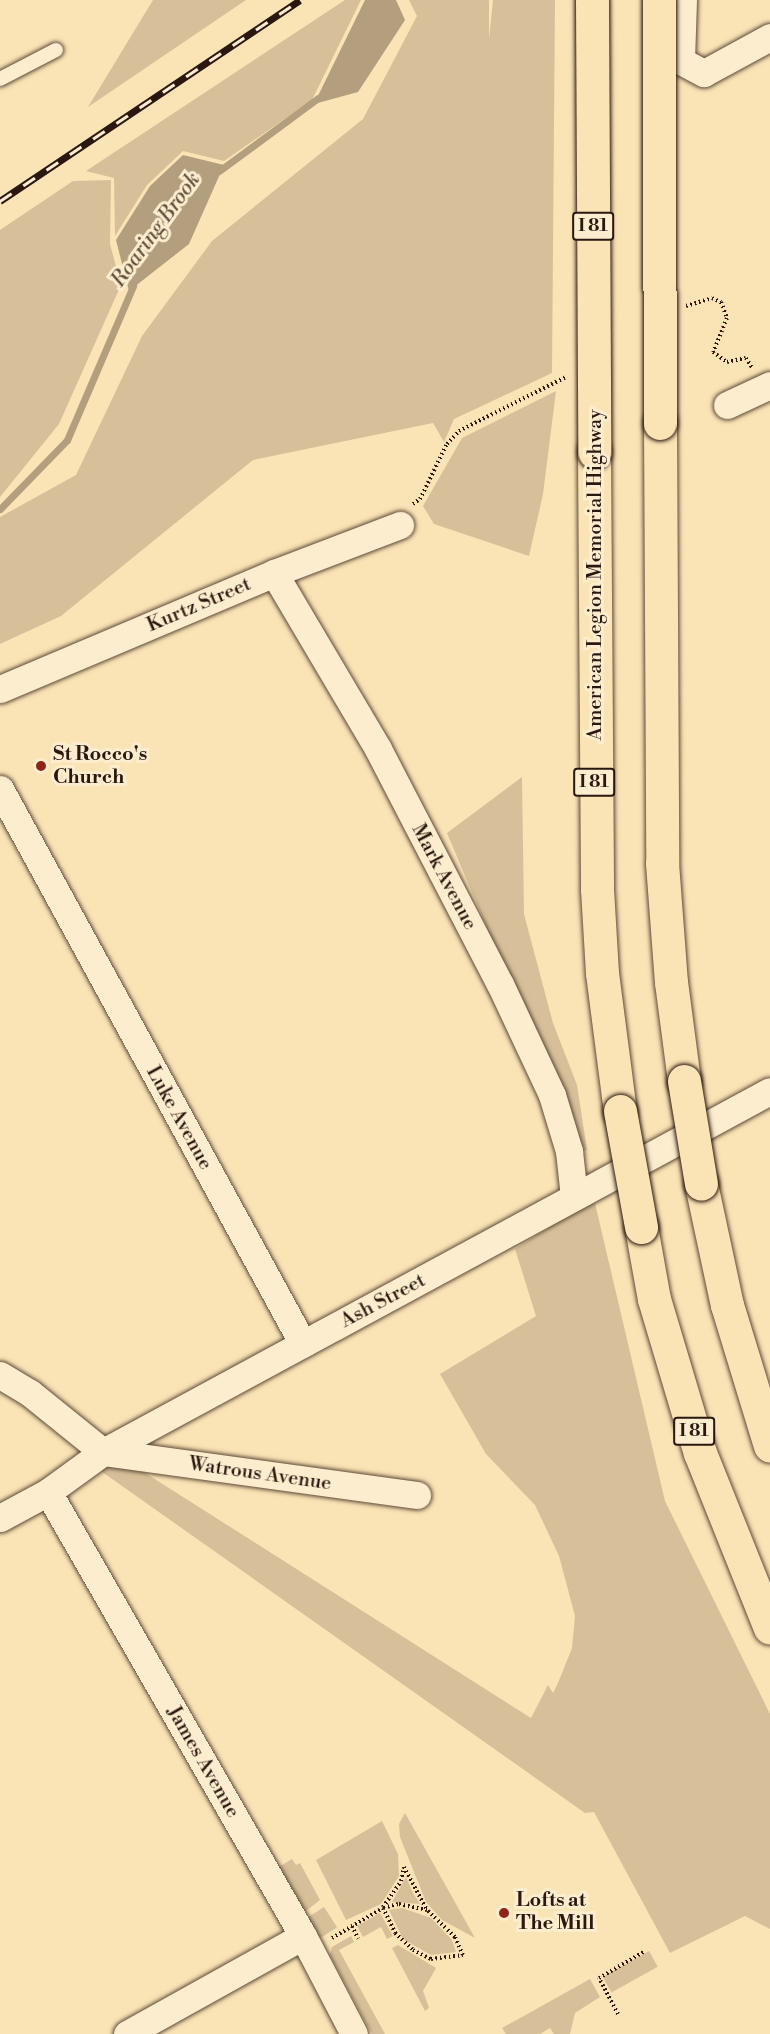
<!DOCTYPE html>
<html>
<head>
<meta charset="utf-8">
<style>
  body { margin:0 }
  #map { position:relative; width:770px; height:2034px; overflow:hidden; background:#fae3b5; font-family:"Libre Bodoni",serif }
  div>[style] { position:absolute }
  .green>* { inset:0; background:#d7c099; transform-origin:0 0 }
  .water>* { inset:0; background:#b39e7d }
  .stream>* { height:7px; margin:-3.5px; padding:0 3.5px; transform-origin:3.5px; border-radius:3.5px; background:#b39e7d }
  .path>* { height:4px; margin-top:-2px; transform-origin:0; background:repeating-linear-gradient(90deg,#2a170f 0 1.5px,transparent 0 4.5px) }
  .roads { filter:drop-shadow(0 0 2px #5e4a38) drop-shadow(0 0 2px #5e4a38) }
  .service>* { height:14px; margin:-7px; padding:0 7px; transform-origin:7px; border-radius:7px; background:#fcedcf }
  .minor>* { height:27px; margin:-13.5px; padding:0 13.5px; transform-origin:13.5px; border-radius:13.5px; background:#fcedcf }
  .motorway>* { height:33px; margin:-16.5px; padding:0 16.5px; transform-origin:16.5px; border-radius:16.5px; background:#fae3b5 }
  .rail>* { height:7px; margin-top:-3.5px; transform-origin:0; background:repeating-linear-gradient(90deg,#fcedcf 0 14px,#2a170f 0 28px); box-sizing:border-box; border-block:2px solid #2a170f }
  .bridges { filter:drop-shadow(0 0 2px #2a170f) drop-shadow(0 0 2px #2a170f) }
  .motorway-bridge>* { height:33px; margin:-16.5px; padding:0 16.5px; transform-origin:16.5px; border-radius:16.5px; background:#fae3b5 }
  .dots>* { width:16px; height:16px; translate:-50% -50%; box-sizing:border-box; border:3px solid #fcedcf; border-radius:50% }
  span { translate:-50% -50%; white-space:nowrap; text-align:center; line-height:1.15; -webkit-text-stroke:6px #fcedcf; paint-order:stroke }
  .shield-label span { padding:2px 4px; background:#fcedcf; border:2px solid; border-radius:4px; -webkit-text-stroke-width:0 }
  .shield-label { font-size:18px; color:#2a170f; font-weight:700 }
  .street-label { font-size:20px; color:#2a170f }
  .poi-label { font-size:20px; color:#2a170f; font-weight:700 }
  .left { translate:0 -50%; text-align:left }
  .water-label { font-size:21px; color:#614d3b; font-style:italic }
</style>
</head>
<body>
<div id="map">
  <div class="green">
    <div style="clip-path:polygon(153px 0,246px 0,88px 107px)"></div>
    <div style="clip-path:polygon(345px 0,361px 0,312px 100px,224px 161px,183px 151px,147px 185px,115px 236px,114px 178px,86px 171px)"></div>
    <div style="clip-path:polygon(409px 0,489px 0,489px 39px,493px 0,555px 0,552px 373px,454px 419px,444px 442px,433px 423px,253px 460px,61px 616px,0 644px,0 517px,76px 475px,142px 336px,212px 241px,363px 119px,417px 16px)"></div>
    <div style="clip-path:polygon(111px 180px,110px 244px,121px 285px,59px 424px,0 497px,0 230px,73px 181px)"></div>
    <div style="clip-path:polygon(556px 391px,543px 494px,529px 556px,434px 524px,423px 506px,462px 438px)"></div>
    <div style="clip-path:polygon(522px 777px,524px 914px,553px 1023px,577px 1085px,587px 1150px,575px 1154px,555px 1089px,447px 833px)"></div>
    <div style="clip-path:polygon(594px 1199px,665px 1501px,770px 1714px,770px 1929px,745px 1916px,670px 1953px,594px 1812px,585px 1813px,98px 1469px,120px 1460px,139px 1469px,531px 1718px,548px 1685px,553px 1693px,558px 1683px,572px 1648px,575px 1616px,559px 1556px,535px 1505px,486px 1454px,440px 1374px,536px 1316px,515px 1249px)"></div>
    <div style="clip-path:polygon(405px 1813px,475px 1938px,442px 1920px,426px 1902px,400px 1837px,399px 1824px)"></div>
    <div style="clip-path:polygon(382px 1821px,398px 1854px,399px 1876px,381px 1904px,346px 1920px,316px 1860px)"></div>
    <div style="clip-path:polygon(292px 1859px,296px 1865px,300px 1863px,320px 1900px,302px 1914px,277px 1868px)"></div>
    <div style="clip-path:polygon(406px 1877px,413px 1893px,420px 1904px,392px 1902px)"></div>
    <div style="left:324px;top:1907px;width:24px;height:23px;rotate:57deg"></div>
    <div style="clip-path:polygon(402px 1908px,431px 1918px,452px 1940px,456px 1952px,431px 1955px,403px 1939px,389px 1910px)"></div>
    <div style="clip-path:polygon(380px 1913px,393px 1936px,387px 1939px,381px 1927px,363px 1937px,357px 1926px)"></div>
    <div style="clip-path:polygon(351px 1936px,354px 1942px,339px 1950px,385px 2034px,372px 2034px,330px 1955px,332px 1947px)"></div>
    <div style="clip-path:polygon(398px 1945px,436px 1968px,423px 1991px,429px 2008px,425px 2011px,392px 1948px)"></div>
    <div style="left:649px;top:1951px;width:18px;height:53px;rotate:61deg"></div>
    <div style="clip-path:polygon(590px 1979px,600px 1997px,575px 2013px,570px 2034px,554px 2034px,550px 2028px,540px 2034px,506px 2034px,502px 2028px)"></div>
  </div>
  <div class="water">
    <div style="clip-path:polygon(365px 0,396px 0,405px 20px,358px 92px,314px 104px)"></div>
    <div style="clip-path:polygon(183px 155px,224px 165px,189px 244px,129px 291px,116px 240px,150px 186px)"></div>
  </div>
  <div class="stream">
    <div style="left:219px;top:171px;width:123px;rotate:-36.4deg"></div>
    <div style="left:0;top:509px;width:96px;rotate:-45.8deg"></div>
    <div style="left:67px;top:440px;width:168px;rotate:-66.8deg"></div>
  </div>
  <div class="path">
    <div style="left:686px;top:306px;width:27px;rotate:-17deg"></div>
    <div style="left:712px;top:298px;width:10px;rotate:24deg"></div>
    <div style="left:721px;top:302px;width:17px;rotate:69deg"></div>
    <div style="left:727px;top:318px;width:37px;rotate:112deg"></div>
    <div style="left:713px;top:352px;width:17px;rotate:36deg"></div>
    <div style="left:727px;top:362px;width:19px;rotate:-12deg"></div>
    <div style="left:746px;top:358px;width:13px;rotate:58deg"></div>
    <div style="left:413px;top:504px;width:9px;rotate:-36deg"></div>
    <div style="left:420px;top:499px;width:61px;rotate:-63.9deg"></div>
    <div style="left:447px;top:444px;width:18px;rotate:-47deg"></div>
    <div style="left:459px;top:431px;width:120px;rotate:-26.8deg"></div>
    <div style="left:383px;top:1907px;width:32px;rotate:-55deg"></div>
    <div style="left:401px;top:1881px;width:14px;rotate:-78deg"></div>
    <div style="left:404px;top:1867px;width:49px;rotate:61.9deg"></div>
    <div style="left:352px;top:1926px;width:14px;rotate:65deg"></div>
    <div style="left:332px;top:1938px;width:59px;rotate:-30.5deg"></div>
    <div style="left:383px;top:1908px;width:28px;rotate:64deg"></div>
    <div style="left:395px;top:1933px;width:25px;rotate:43deg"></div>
    <div style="left:413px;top:1950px;width:20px;rotate:27deg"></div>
    <div style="left:431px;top:1959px;width:32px;rotate:-7deg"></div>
    <div style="left:463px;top:1955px;width:20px;rotate:-114deg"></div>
    <div style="left:455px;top:1937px;width:39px;rotate:-136deg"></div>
    <div style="left:427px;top:1910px;width:30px;rotate:-168deg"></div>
    <div style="left:398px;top:1904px;width:16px;rotate:165deg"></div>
    <div style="left:618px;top:2014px;width:41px;rotate:-117.8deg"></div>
    <div style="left:599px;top:1978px;width:53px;rotate:-30.4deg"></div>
  </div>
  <div class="roads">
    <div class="service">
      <div style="left:0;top:79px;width:63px;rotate:-27.4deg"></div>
    </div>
    <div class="minor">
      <div style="left:683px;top:0;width:61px;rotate:91.9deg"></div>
      <div style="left:681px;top:61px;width:26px;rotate:28deg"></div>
      <div style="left:704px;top:73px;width:75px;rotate:-28.6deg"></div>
      <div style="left:727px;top:405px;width:47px;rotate:-24.9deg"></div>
      <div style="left:274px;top:573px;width:204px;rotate:59.4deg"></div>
      <div style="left:378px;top:749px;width:265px;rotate:62.6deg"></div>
      <div style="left:500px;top:984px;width:123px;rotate:64.9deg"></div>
      <div style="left:552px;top:1095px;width:59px;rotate:73.1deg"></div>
      <div style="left:569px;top:1151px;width:46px;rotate:83.8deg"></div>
      <div style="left:0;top:689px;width:298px;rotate:-22.9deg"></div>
      <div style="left:274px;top:573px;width:135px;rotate:-20.9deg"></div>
      <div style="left:0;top:789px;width:632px;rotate:61.37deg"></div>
      <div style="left:0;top:1375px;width:35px;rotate:31deg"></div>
      <div style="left:30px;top:1393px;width:94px;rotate:38.9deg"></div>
      <div style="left:103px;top:1452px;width:317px;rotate:7.8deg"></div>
      <div style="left:48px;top:1492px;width:512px;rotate:60.13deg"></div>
      <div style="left:303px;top:1936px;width:110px;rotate:62.5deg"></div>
      <div style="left:0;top:1518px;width:55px;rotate:-28.4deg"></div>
      <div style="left:48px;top:1492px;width:68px;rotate:-36deg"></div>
      <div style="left:103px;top:1452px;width:758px;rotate:-28.42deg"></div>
      <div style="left:127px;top:2034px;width:201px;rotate:-29.1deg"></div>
    </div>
    <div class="motorway">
      <div style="left:660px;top:423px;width:440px;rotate:89.7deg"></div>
      <div style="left:662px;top:863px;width:119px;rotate:85.7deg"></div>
      <div style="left:671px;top:982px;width:100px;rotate:82.5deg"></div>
      <div style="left:594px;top:452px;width:437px;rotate:89.6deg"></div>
      <div style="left:597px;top:889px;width:84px;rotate:86.6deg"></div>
      <div style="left:602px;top:973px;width:139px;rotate:82.6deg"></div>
      <div style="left:701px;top:1184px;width:124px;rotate:77.9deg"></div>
      <div style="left:727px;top:1305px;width:147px;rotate:73deg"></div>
      <div style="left:641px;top:1227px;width:73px;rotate:79.8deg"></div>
      <div style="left:654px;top:1299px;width:161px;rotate:73.4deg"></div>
      <div style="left:700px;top:1453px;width:188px;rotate:68.2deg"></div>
    </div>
  </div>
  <div class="rail">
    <div style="left:0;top:201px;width:361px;rotate:-33.8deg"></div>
  </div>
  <div class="bridges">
    <div class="motorway-bridge">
      <div style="left:592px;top:0;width:452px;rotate:89.7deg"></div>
      <div style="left:659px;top:0;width:423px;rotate:89.9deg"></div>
      <div style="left:684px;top:1081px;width:104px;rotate:80.6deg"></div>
      <div style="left:620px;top:1111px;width:118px;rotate:79.7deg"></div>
    </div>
  </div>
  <div class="dots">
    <div style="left:41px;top:766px;background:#8f2418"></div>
    <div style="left:504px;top:1913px;background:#8f2418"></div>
  </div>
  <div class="shield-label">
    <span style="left:593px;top:226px">I 81</span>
    <span style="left:594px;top:782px">I 81</span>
    <span style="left:694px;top:1431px">I 81</span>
  </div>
  <div class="street-label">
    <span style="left:595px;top:575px;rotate:-90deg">American Legion Memorial Highway</span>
    <span style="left:199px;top:605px;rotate:-23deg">Kurtz Street</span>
    <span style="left:444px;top:877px;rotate:62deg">Mark Avenue</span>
    <span style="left:179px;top:1118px;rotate:61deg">Luke Avenue</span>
    <span style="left:383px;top:1301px;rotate:-28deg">Ash Street</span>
    <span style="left:260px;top:1474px;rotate:8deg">Watrous Avenue</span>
    <span style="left:203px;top:1762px;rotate:60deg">James Avenue</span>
  </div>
  <div class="poi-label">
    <span class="left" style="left:53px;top:766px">St Rocco's<br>Church</span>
    <span class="left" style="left:516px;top:1912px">Lofts at<br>The Mill</span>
  </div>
  <div class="water-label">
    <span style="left:156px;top:230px;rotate:-54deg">Roaring Brook</span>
  </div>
</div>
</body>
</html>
